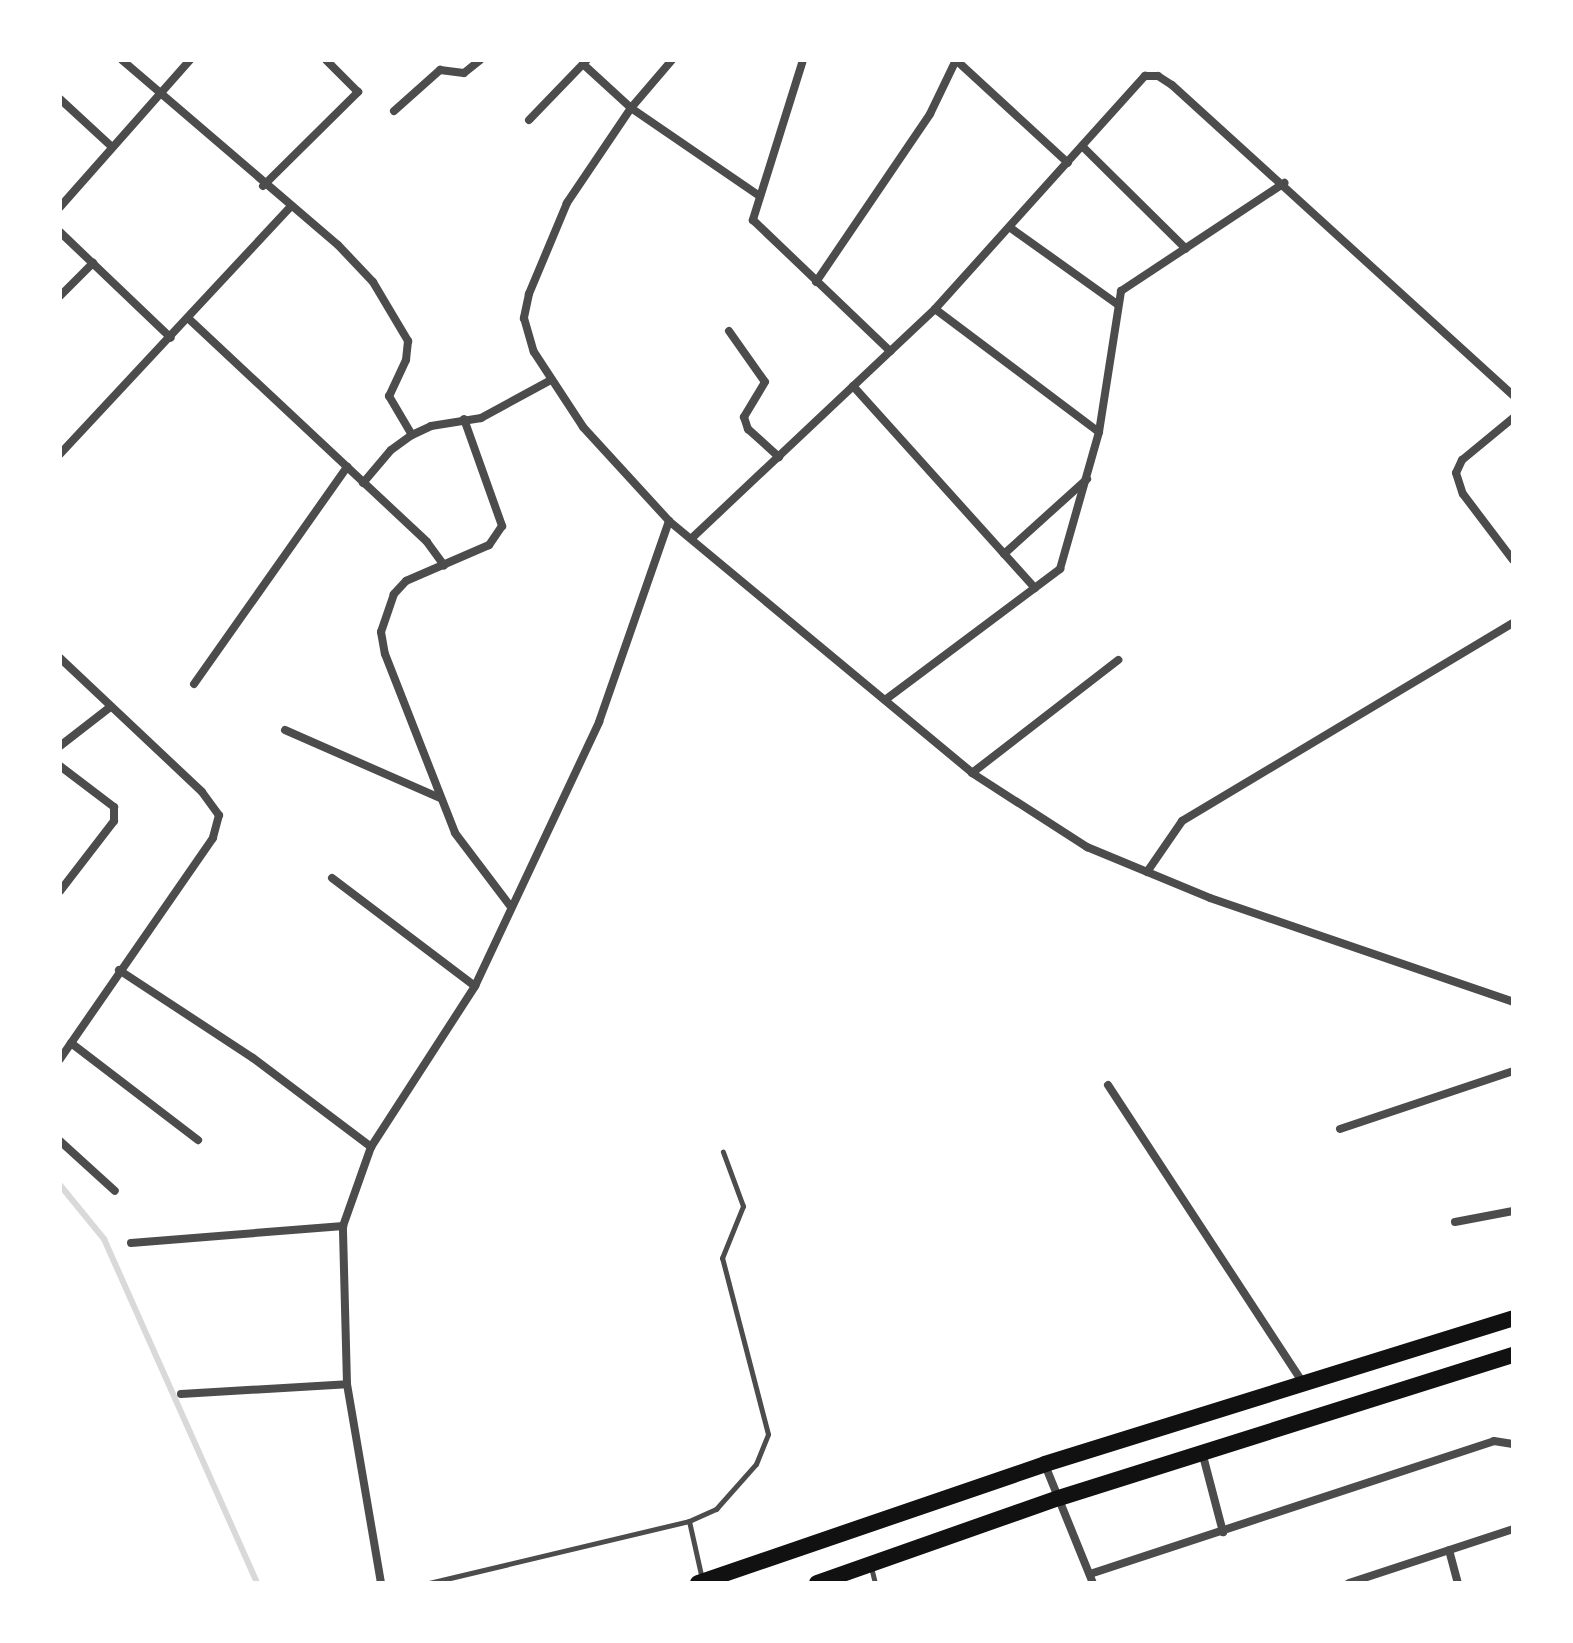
<!DOCTYPE html>
<html>
<head>
<meta charset="utf-8">
<style>
  body { margin:0 }
  #map { position:relative; width:1573px; height:1643px; overflow:hidden; background:#fff; font-family:"Roboto Condensed",sans-serif }
  div>[style] { position:absolute }
  .stream>* { height:6px; margin:-3px; padding:0 3px; transform-origin:3px; border-radius:3px; background:#d9d9d9 }
  .service>* { height:5px; margin:-2.5px; padding:0 2.5px; transform-origin:2.5px; border-radius:2.5px; background:#4c4c4c }
  .minor>* { height:8px; margin:-4px; padding:0 4px; transform-origin:4px; border-radius:4px; background:#4c4c4c }
  .primary>* { height:16px; margin:-8px; padding:0 8px; transform-origin:8px; border-radius:8px; background:#111 }
  span { translate:-50% -50%; white-space:nowrap; text-align:center; line-height:1.15; -webkit-text-stroke:8px #fff; paint-order:stroke }
  .frame { position:absolute; inset:0; border:62px solid #fff; pointer-events:none }
</style>
</head>
<body>
<div id="map">
  <div class="stream">
    <div style="left:60px;top:1185px;width:70px;rotate:50.8deg"></div>
    <div style="left:104px;top:1239px;width:376px;rotate:66deg"></div>
  </div>
  <div class="service">
    <div style="left:689px;top:1521px;width:59px;rotate:77.4deg"></div>
    <div style="left:871px;top:1567px;width:16px;rotate:76deg"></div>
    <div style="left:429px;top:1583px;width:267px;rotate:-13.4deg"></div>
    <div style="left:689px;top:1521px;width:30px;rotate:-24deg"></div>
    <div style="left:716px;top:1509px;width:60px;rotate:-48.4deg"></div>
    <div style="left:756px;top:1464px;width:32px;rotate:-68deg"></div>
    <div style="left:768px;top:1434px;width:182px;rotate:-104.6deg"></div>
    <div style="left:722px;top:1258px;width:56px;rotate:-68deg"></div>
    <div style="left:743px;top:1206px;width:58px;rotate:-110.3deg"></div>
  </div>
  <div class="minor">
    <div style="left:122px;top:60px;width:284px;rotate:40.6deg"></div>
    <div style="left:338px;top:245px;width:51px;rotate:46.6deg"></div>
    <div style="left:373px;top:282px;width:69px;rotate:59.3deg"></div>
    <div style="left:408px;top:341px;width:19px;rotate:96deg"></div>
    <div style="left:406px;top:360px;width:40px;rotate:115deg"></div>
    <div style="left:389px;top:396px;width:45px;rotate:59.5deg"></div>
    <div style="left:672px;top:60px;width:63px;rotate:130.5deg"></div>
    <div style="left:631px;top:108px;width:115px;rotate:124deg"></div>
    <div style="left:567px;top:203px;width:99px;rotate:112.7deg"></div>
    <div style="left:529px;top:294px;width:25px;rotate:102deg"></div>
    <div style="left:524px;top:318px;width:35px;rotate:74deg"></div>
    <div style="left:534px;top:352px;width:90px;rotate:56.8deg"></div>
    <div style="left:583px;top:427px;width:127px;rotate:47.5deg"></div>
    <div style="left:669px;top:521px;width:394px;rotate:39.7deg"></div>
    <div style="left:972px;top:773px;width:137px;rotate:32.8deg"></div>
    <div style="left:1087px;top:847px;width:133px;rotate:22.5deg"></div>
    <div style="left:1210px;top:898px;width:320px;rotate:18.9deg"></div>
    <div style="left:803px;top:60px;width:168px;rotate:107.4deg"></div>
    <div style="left:753px;top:220px;width:190px;rotate:43.7deg"></div>
    <div style="left:956px;top:60px;width:152px;rotate:42.6deg"></div>
    <div style="left:583px;top:64px;width:65px;rotate:42.5deg"></div>
    <div style="left:631px;top:108px;width:154px;rotate:34.4deg"></div>
    <div style="left:60px;top:99px;width:71px;rotate:42.7deg"></div>
    <div style="left:394px;top:111px;width:62px;rotate:-41.7deg"></div>
    <div style="left:440px;top:70px;width:24px;rotate:7deg"></div>
    <div style="left:464px;top:73px;width:21px;rotate:-39deg"></div>
    <div style="left:529px;top:120px;width:83px;rotate:-46deg"></div>
    <div style="left:1082px;top:146px;width:146px;rotate:44.7deg"></div>
    <div style="left:263px;top:186px;width:134px;rotate:-44.7deg"></div>
    <div style="left:358px;top:92px;width:45px;rotate:-135deg"></div>
    <div style="left:60px;top:207px;width:196px;rotate:-48.5deg"></div>
    <div style="left:1012px;top:229px;width:129px;rotate:35.5deg"></div>
    <div style="left:60px;top:232px;width:153px;rotate:43.7deg"></div>
    <div style="left:816px;top:282px;width:203px;rotate:-55.8deg"></div>
    <div style="left:930px;top:114px;width:60px;rotate:-64.3deg"></div>
    <div style="left:60px;top:296px;width:47px;rotate:-45deg"></div>
    <div style="left:935px;top:309px;width:205px;rotate:36.9deg"></div>
    <div style="left:189px;top:319px;width:326px;rotate:43.1deg"></div>
    <div style="left:427px;top:542px;width:29px;rotate:54deg"></div>
    <div style="left:729px;top:331px;width:62px;rotate:54.8deg"></div>
    <div style="left:765px;top:382px;width:41px;rotate:121deg"></div>
    <div style="left:744px;top:417px;width:13px;rotate:72deg"></div>
    <div style="left:748px;top:429px;width:42px;rotate:42.1deg"></div>
    <div style="left:853px;top:386px;width:272px;rotate:48deg"></div>
    <div style="left:1513px;top:418px;width:66px;rotate:140.5deg"></div>
    <div style="left:1462px;top:460px;width:14px;rotate:115deg"></div>
    <div style="left:1456px;top:473px;width:22px;rotate:72deg"></div>
    <div style="left:1463px;top:494px;width:83px;rotate:52.9deg"></div>
    <div style="left:464px;top:419px;width:114px;rotate:70.4deg"></div>
    <div style="left:502px;top:526px;width:23px;rotate:124deg"></div>
    <div style="left:489px;top:545px;width:90px;rotate:156.6deg"></div>
    <div style="left:406px;top:581px;width:18px;rotate:133deg"></div>
    <div style="left:394px;top:594px;width:40px;rotate:108.9deg"></div>
    <div style="left:381px;top:632px;width:22px;rotate:80deg"></div>
    <div style="left:385px;top:654px;width:192px;rotate:68.6deg"></div>
    <div style="left:455px;top:833px;width:93px;rotate:52.9deg"></div>
    <div style="left:60px;top:454px;width:338px;rotate:-47deg"></div>
    <div style="left:363px;top:483px;width:43px;rotate:-49.7deg"></div>
    <div style="left:391px;top:450px;width:26px;rotate:-36deg"></div>
    <div style="left:412px;top:435px;width:21px;rotate:-25deg"></div>
    <div style="left:431px;top:426px;width:51px;rotate:-9.1deg"></div>
    <div style="left:481px;top:418px;width:77px;rotate:-28.6deg"></div>
    <div style="left:693px;top:537px;width:332px;rotate:-43.3deg"></div>
    <div style="left:935px;top:309px;width:314px;rotate:-48deg"></div>
    <div style="left:1145px;top:76px;width:13px"></div>
    <div style="left:1158px;top:76px;width:17px;rotate:33deg"></div>
    <div style="left:1172px;top:85px;width:461px;rotate:42.3deg"></div>
    <div style="left:1004px;top:554px;width:112px;rotate:-42.1deg"></div>
    <div style="left:60px;top:658px;width:195px;rotate:43.3deg"></div>
    <div style="left:202px;top:792px;width:29px;rotate:54deg"></div>
    <div style="left:219px;top:815px;width:24px;rotate:105deg"></div>
    <div style="left:213px;top:838px;width:269px;rotate:124.7deg"></div>
    <div style="left:194px;top:684px;width:266px;rotate:-54.8deg"></div>
    <div style="left:885px;top:700px;width:219px;rotate:-36.8deg"></div>
    <div style="left:1060px;top:569px;width:142px;rotate:-74.1deg"></div>
    <div style="left:1099px;top:432px;width:143px;rotate:-81.1deg"></div>
    <div style="left:1121px;top:291px;width:196px;rotate:-33.5deg"></div>
    <div style="left:285px;top:730px;width:169px;rotate:23.7deg"></div>
    <div style="left:60px;top:746px;width:62px;rotate:-37.8deg"></div>
    <div style="left:60px;top:766px;width:68px;rotate:37.2deg"></div>
    <div style="left:114px;top:807px;width:14px;rotate:90deg"></div>
    <div style="left:114px;top:821px;width:88px;rotate:127.6deg"></div>
    <div style="left:972px;top:773px;width:185px;rotate:-37.7deg"></div>
    <div style="left:1147px;top:872px;width:62px;rotate:-55.5deg"></div>
    <div style="left:1182px;top:821px;width:386px;rotate:-30.9deg"></div>
    <div style="left:332px;top:878px;width:179px;rotate:37.1deg"></div>
    <div style="left:119px;top:970px;width:160px;rotate:33.3deg"></div>
    <div style="left:253px;top:1058px;width:148px;rotate:37deg"></div>
    <div style="left:71px;top:1043px;width:160px;rotate:37.4deg"></div>
    <div style="left:1108px;top:1085px;width:358px;rotate:56.8deg"></div>
    <div style="left:1340px;top:1129px;width:182px;rotate:-18.5deg"></div>
    <div style="left:60px;top:1141px;width:74px;rotate:42.3deg"></div>
    <div style="left:1455px;top:1222px;width:59px;rotate:-10.7deg"></div>
    <div style="left:131px;top:1243px;width:213px;rotate:-4.6deg"></div>
    <div style="left:181px;top:1394px;width:166px;rotate:-3.4deg"></div>
    <div style="left:1202px;top:1452px;width:83px;rotate:75.3deg"></div>
    <div style="left:1045px;top:1465px;width:127px;rotate:67.9deg"></div>
    <div style="left:1449px;top:1550px;width:34px;rotate:75deg"></div>
    <div style="left:1090px;top:1574px;width:425px;rotate:-18.2deg"></div>
    <div style="left:1494px;top:1441px;width:19px;rotate:9deg"></div>
    <div style="left:381px;top:1583px;width:202px;rotate:-99.7deg"></div>
    <div style="left:347px;top:1384px;width:158px;rotate:-91.5deg"></div>
    <div style="left:343px;top:1226px;width:84px;rotate:-70.5deg"></div>
    <div style="left:371px;top:1147px;width:192px;rotate:-57.1deg"></div>
    <div style="left:475px;top:986px;width:292px;rotate:-64.8deg"></div>
    <div style="left:599px;top:722px;width:213px;rotate:-70.8deg"></div>
    <div style="left:1349px;top:1583px;width:173px;rotate:-18.2deg"></div>
  </div>
  <div class="primary">
    <div style="left:698px;top:1583px;width:367px;rotate:-18.9deg"></div>
    <div style="left:1045px;top:1464px;width:490px;rotate:-17.3deg"></div>
    <div style="left:817px;top:1583px;width:256px;rotate:-19.4deg"></div>
    <div style="left:1059px;top:1498px;width:476px;rotate:-17.5deg"></div>
  </div>
  <div class="frame"></div>
</div>
</body>
</html>
